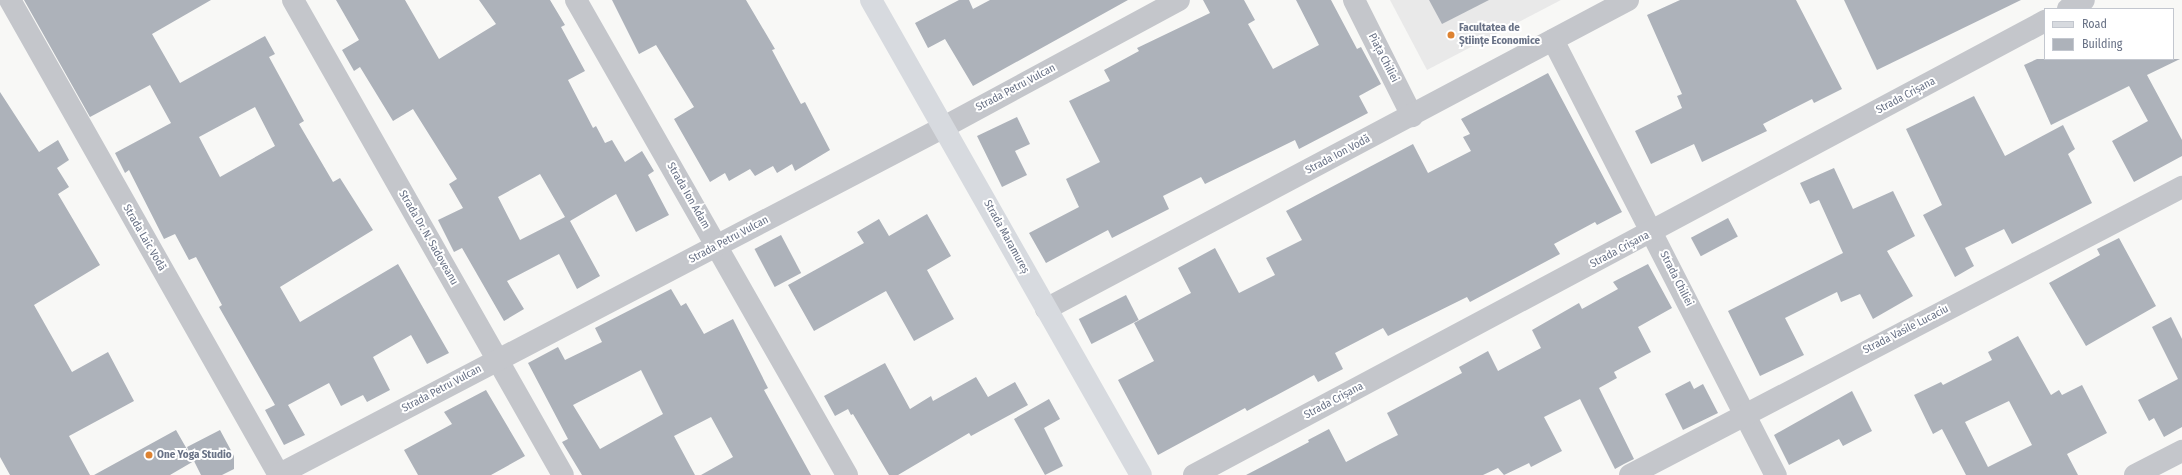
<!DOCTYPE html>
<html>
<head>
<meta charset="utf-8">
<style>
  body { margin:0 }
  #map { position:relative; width:2182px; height:475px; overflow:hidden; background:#f8f8f6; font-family:"Fira Sans Condensed",sans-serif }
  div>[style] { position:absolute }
  .built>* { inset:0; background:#e9e9e9 }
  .building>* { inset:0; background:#adb2ba; transform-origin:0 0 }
  .street>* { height:22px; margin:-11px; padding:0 11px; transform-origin:11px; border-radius:11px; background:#c4c6cb }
  .secondary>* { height:22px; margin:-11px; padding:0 11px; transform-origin:11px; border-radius:11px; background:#d7dadf }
  .dots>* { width:11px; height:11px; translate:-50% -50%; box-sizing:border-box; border:2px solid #fff; border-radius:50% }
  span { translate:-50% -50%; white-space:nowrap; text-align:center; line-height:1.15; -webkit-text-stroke:4px #fff; paint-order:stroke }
  .poi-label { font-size:11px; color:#697286; font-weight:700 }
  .left { translate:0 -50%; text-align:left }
  .street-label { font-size:11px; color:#697286 }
  .legend { position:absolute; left:2044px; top:8px; width:130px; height:52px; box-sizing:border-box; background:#fff; border:1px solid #c3c7cf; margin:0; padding:5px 7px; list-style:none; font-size:12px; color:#697286 }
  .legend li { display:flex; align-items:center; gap:8px; height:20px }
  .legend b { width:20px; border:1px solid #c3c7cf }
</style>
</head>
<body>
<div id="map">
  <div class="built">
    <div style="clip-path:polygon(1390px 0,1561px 0,1427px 70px)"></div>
  </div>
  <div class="building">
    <div style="clip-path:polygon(evenodd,24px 0,211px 0,152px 34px,180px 83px,265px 36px,275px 54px,269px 57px,304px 121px,299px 124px,333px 182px,340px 178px,373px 230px,280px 287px,300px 322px,398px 264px,449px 353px,427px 364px,411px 335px,373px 357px,390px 390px,367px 402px,363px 395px,341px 406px,329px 383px,288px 405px,305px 435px,284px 445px,265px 410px,275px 405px,219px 307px,222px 305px,196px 257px,189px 260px,175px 234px,164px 239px,129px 170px,125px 173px,115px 153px,171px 123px,150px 85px,90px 117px,24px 0,255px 107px,275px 146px,220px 177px,199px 137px,255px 107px)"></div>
    <div style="clip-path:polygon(evenodd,336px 0,405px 0,439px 59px,496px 24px,479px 0,550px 0,565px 25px,561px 27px,585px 71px,568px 80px,593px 128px,596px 126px,605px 143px,612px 140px,625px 162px,642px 151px,654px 171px,648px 175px,669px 215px,636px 232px,616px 194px,570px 221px,600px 276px,577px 289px,559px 254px,507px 281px,524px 309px,504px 321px,462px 248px,454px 252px,438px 220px,463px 208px,449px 184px,457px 179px,413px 109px,393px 121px,360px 67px,354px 71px,342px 50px,359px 40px,336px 0,540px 174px,565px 217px,520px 240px,498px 197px,540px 174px)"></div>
    <div style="clip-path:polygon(612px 0,746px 0,775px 49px,772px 50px,801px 104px,805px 102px,830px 150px,795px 171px,792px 164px,777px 173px,773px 166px,755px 176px,750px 169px,729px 181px,725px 173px,710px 182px,674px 119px,694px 107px,656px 45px,639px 54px)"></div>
    <div style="clip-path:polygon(959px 0,969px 0,973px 9px,990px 0,1128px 0,973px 86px,945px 39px,928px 48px,915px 23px)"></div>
    <div style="clip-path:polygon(1203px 0,1244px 0,1255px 20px,1248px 24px,1273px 69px,1319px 45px,1296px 0,1331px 0,1357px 49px,1361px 47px,1381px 84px,1359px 96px,1368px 113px,1299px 149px,1295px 140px,1205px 184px,1201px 177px,1163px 196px,1169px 209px,1112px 238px,1108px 230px,1046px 263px,1029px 233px,1079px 207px,1066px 179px,1100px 162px,1069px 101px,1110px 81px,1104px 70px,1139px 51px,1137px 48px,1210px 13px)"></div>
    <div style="clip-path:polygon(1429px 0,1489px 0,1442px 24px)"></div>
    <div style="clip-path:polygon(1680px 0,1796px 0,1842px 89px,1814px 103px,1812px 99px,1763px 124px,1767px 131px,1702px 162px,1694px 144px,1651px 164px,1635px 131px,1682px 108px,1677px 96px,1682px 94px,1647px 15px)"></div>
    <div style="clip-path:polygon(1844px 0,2021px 0,1877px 70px)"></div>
    <div style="clip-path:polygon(2037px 59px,2180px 59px,2147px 75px,2182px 140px,2182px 156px,2134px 182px,2112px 141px,2148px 121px,2129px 86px,2051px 125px,2024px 65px)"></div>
    <div style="clip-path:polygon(1548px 73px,1622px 212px,1597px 225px,1595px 222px,1554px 244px,1560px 254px,1470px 302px,1467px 297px,1388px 336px,1383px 328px,1335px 353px,1343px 369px,1318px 382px,1314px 375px,1247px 411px,1245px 408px,1158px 455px,1118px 380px,1154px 361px,1134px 323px,1191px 293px,1178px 268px,1215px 248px,1239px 293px,1275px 275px,1266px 258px,1302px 240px,1286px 211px,1413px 144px,1428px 173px,1471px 151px,1463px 137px,1470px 134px,1461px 119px)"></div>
    <div style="clip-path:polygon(0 92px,39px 152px,58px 140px,69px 160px,57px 168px,69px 187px,58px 194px,100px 265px,34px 305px,72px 372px,108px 352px,134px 401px,69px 436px,90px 475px,10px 475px,0 457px)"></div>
    <div style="clip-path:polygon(1974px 96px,2005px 156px,2063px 125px,2075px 149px,2068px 154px,2092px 203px,2012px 244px,2004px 229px,1965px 248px,1974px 266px,1955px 277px,1923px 215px,1942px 205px,1906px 129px)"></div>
    <div style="clip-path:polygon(1017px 117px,1030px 144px,1015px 151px,1027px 175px,1002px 187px,977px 136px)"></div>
    <div style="clip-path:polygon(1834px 168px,1853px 209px,1893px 191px,1915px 236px,1887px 251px,1913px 296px,1873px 319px,1860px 294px,1841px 302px,1837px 292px,1785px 318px,1804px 355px,1760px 376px,1728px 311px,1843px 253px,1819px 200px,1810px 204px,1800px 183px)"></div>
    <div style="clip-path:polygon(927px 214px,951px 256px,927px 270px,954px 319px,914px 341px,886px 291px,814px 331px,788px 285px,864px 243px,857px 232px,879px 219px,889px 236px)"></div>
    <div style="left:1728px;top:218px;width:21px;height:42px;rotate:62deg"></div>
    <div style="left:781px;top:235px;width:43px;height:30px;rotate:62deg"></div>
    <div style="clip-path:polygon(2119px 238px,2156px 306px,2086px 346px,2049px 283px,2100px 255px,2097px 249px)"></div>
    <div style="clip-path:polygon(1648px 264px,1672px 308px,1638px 327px,1651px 352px,1614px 372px,1617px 378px,1599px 388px,1634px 459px,1624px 464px,1615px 469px,1580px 399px,1544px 417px,1562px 451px,1531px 467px,1529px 463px,1504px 475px,1498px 468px,1483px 475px,1246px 475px,1309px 442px,1308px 440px,1329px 429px,1346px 462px,1380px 444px,1398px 435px,1387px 413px,1462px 373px,1459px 367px,1488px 351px,1498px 371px,1541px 348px,1532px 330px,1579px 303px,1582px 309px,1618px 289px,1613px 282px)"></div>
    <div style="clip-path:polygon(evenodd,671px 289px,681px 306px,686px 303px,704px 334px,733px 319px,768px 388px,764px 390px,811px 475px,701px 475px,733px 457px,711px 417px,674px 436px,695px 475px,582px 475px,562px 442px,568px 439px,528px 363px,558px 347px,565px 360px,602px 342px,595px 328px,671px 289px,641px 370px,663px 414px,600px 449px,573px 405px,641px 370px)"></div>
    <div style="left:1126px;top:295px;width:28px;height:53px;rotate:63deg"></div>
    <div style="clip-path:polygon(2171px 317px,2182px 339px,2182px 427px,2164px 437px,2154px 418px,2149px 421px,2138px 400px,2178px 379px,2152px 327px)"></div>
    <div style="clip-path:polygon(evenodd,2018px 336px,2051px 395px,2059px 390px,2062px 395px,2082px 385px,2107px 433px,2067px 454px,2078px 475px,1966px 475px,1942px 429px,1933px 434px,1914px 395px,1941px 382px,1943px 385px,1992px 360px,1988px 352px,2018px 336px,2009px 401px,2032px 445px,1988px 467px,1965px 422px,2009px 401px)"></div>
    <div style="clip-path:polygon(885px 363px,910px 409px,931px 396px,933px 401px,976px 377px,988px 397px,1015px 382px,1028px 405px,971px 436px,969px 433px,898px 475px,889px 475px,853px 414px,851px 415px,848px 409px,835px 416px,824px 396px)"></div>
    <div style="clip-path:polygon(1690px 381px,1694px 389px,1703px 384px,1718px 413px,1683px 430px,1665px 394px)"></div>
    <div style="clip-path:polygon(486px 390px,525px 456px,491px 475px,418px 475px,404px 450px,452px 424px,444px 412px)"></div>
    <div style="clip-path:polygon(1852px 391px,1872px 431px,1843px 446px,1839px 439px,1789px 465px,1774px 435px)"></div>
    <div style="clip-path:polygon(1049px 399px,1060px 419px,1044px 428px,1063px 466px,1045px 475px,1014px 419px)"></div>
    <div style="clip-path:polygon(176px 430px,192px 458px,187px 447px,220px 430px,234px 456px,234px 469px,222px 475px,201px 475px,194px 461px,170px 475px,94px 475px)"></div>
  </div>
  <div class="street">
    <div style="left:10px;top:0;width:546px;rotate:60.48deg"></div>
    <div style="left:293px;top:0;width:546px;rotate:60.39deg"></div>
    <div style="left:576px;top:0;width:547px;rotate:60.29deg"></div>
    <div style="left:1354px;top:0;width:130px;rotate:63.4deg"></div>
    <div style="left:2068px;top:9px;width:18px;rotate:-29deg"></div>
    <div style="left:1553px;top:40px;width:489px;rotate:62.9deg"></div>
    <div style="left:1046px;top:309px;width:659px;rotate:-27.97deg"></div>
    <div style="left:278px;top:475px;width:751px;rotate:-27.59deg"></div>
    <div style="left:944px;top:127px;width:267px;rotate:-28.4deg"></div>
    <div style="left:1194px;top:475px;width:965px;rotate:-28.08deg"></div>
    <div style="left:1630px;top:475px;width:623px;rotate:-27.55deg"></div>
    <div style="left:2135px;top:475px;width:53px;rotate:-27.1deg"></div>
  </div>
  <div class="secondary">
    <div style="left:871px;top:0;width:546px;rotate:60.39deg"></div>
  </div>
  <div class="dots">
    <div style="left:1451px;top:35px;background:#dd8231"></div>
    <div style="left:149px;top:455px;background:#dd8231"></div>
  </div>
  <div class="poi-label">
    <span class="left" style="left:1459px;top:35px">Facultatea de<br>Științe Economice</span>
    <span class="left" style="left:157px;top:455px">One Yoga Studio</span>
  </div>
  <div class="street-label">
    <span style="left:1383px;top:58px;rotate:63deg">Piața Chiliei</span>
    <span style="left:1016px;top:88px;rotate:-28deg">Strada Petru Vulcan</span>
    <span style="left:1906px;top:96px;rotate:-28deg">Strada Crișana</span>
    <span style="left:1338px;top:155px;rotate:-28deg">Strada Ion Vodă</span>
    <span style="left:688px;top:196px;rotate:60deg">Strada Ion Adam</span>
    <span style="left:1006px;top:237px;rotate:61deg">Strada Maramureș</span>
    <span style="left:144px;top:238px;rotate:60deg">Strada Laic Vodă</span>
    <span style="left:428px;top:238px;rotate:60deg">Strada Dr. N. Sadoveanu</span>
    <span style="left:729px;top:240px;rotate:-28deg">Strada Petru Vulcan</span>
    <span style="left:1620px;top:250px;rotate:-28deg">Strada Crișana</span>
    <span style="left:1676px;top:279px;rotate:63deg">Strada Chiliei</span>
    <span style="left:1906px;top:330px;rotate:-27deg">Strada Vasile Lucaciu</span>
    <span style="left:442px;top:389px;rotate:-28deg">Strada Petru Vulcan</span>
    <span style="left:1334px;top:401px;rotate:-28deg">Strada Crișana</span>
  </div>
  <ul class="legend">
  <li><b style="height:5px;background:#d7dadf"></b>Road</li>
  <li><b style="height:11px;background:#adb2ba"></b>Building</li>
  </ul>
</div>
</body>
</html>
